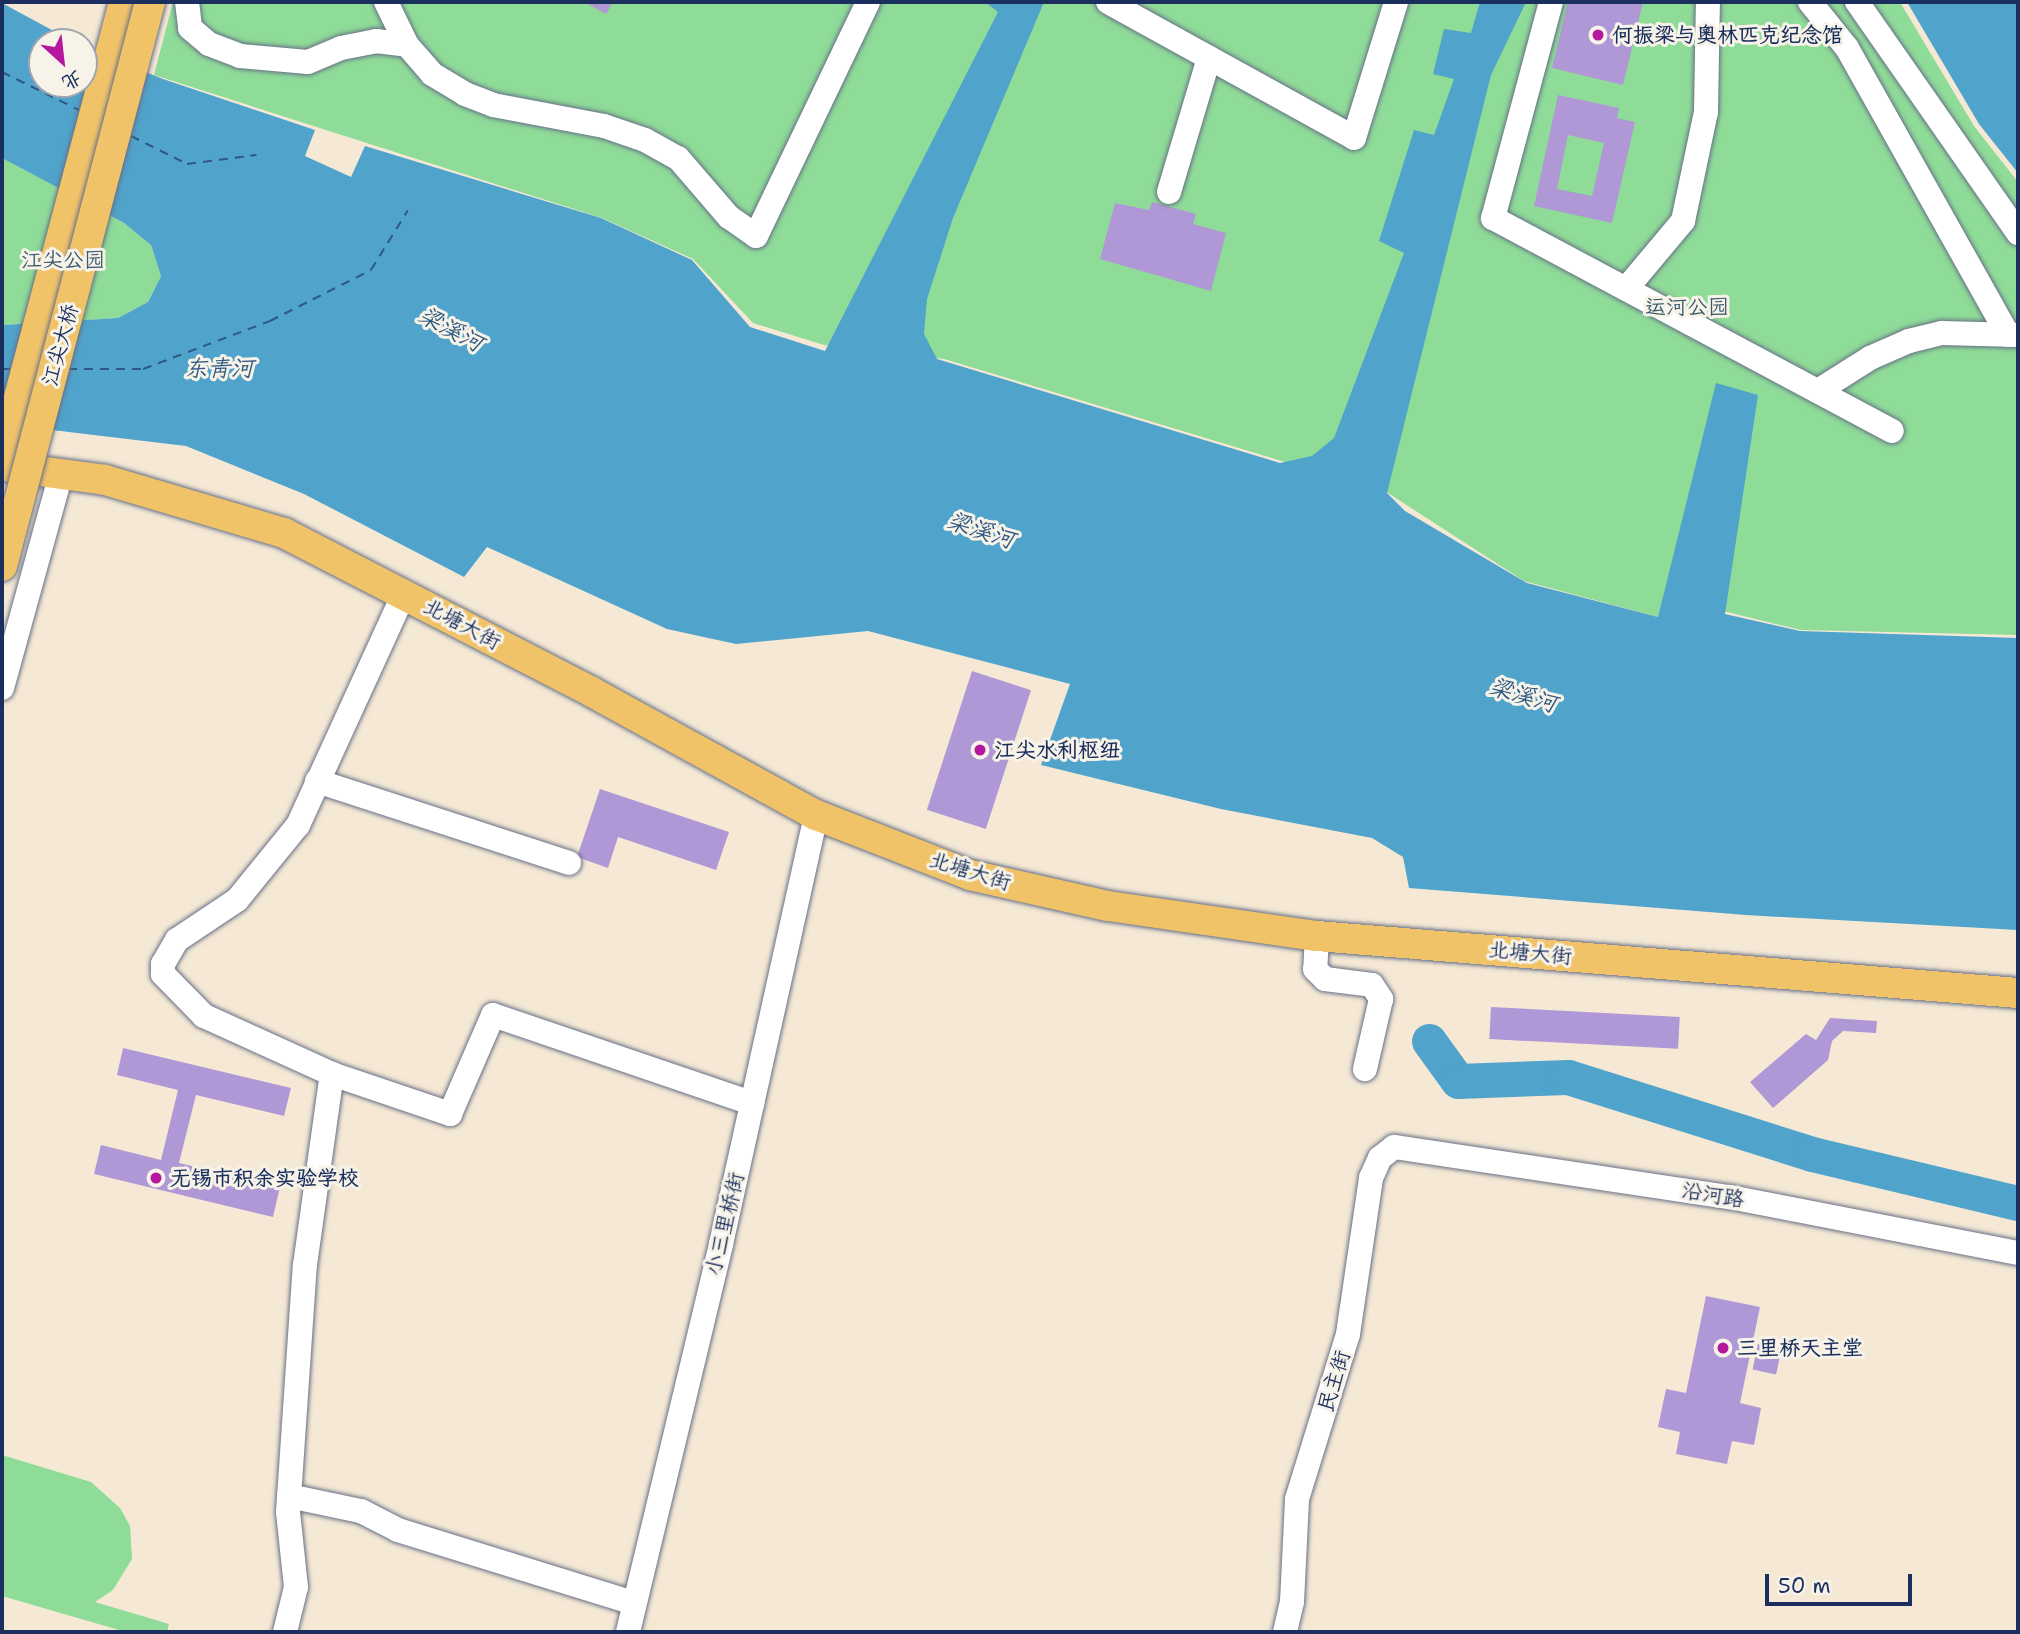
<!DOCTYPE html>
<html>
<head>
<meta charset="utf-8">
<style>
  body { margin:0 }
  #map { position:relative; width:2020px; height:1634px; overflow:hidden; background:#f5e9d5; font-family:"Shantell Sans","LXGW WenKai TC",sans-serif }
  div>[style] { position:absolute }
  .green>* { inset:0; background:#8fdb98 }
  .water>* { inset:0; background:#50a3cb }
  .river>* { height:35px; margin:-17.5px; padding:0 17.5px; transform-origin:17.5px; border-radius:17.5px; background:#50a3cb }
  .ferry>* { height:2px; margin-top:-1px; transform-origin:0; background:repeating-linear-gradient(90deg,#2e5884 0 9px,transparent 0 16px) }
  .building>* { inset:0; background:#af98d5; transform-origin:0 0 }
  .roads { filter:drop-shadow(0 0 2px #677088) drop-shadow(0 0 2px #677088) }
  .minor>* { height:24px; margin:-12px; padding:0 12px; transform-origin:12px; border-radius:12px; background:#fff }
  .major>* { height:30px; margin:-15px; padding:0 15px; transform-origin:15px; border-radius:15px; background:#f1c369 }
  .bridges { filter:drop-shadow(0 0 2px #677088) drop-shadow(0 0 2px #677088) }
  .major-bridge>* { height:30px; margin:-15px; padding:0 15px; transform-origin:15px; border-radius:15px; background:#f1c369 }
  .dots>* { width:19px; height:19px; translate:-50% -50%; box-sizing:border-box; border:4px solid #f7f3e8; border-radius:50% }
  span { translate:-50% -50%; white-space:nowrap; text-align:center; line-height:1.15; -webkit-text-stroke:6px #f7f3e8; paint-order:stroke }
  .poi-label { font-size:21px; color:#1b2f5e; font-weight:700 }
  .left { translate:0 -50%; text-align:left }
  .park-label { font-size:21px; color:#385a6c }
  .street-label { font-size:21px; color:#1b2f5e }
  .water-label { font-size:23px; color:#2e5884; font-style:italic }
  .frame { position:absolute; inset:0; border:4px solid #1b2f5e; pointer-events:none }
  .north { position:absolute; left:28px; top:28px; width:70px; height:70px; box-sizing:border-box; background:#f7f3e8; border:2px solid #9fa5b1; border-radius:50%; rotate:153deg; font-size:19px; font-weight:700; line-height:28px; text-align:center; color:#1b2f5e }
  .north::after { content:''; display:block; margin:auto; width:24px; height:32px; background:#b5179e; clip-path:polygon(50% 0,100% 100%,50% 72%,0 100%) }
  .scale { position:absolute; left:1765px; top:1574px; width:147px; height:32px; box-sizing:border-box; border:4px solid #1b2f5e; border-top:0; padding-left:9px; font-size:21px; line-height:24px; white-space:nowrap; color:#1b2f5e; -webkit-text-stroke:5px #f7f3e8; paint-order:stroke }
</style>
</head>
<body>
<div id="map">
  <div class="green">
    <div style="clip-path:polygon(173px 2px,1900px 2px,1974px 126px,2018px 182px,2018px 635px,1801px 630px,1727px 612px,1658px 617px,1524px 581px,1388px 493px,944px 359px,824px 345px,753px 323px,693px 259px,602px 218px,154px 75px)"></div>
    <div style="clip-path:polygon(2px 158px,124px 223px,151px 245px,161px 276px,148px 302px,118px 318px,2px 325px)"></div>
    <div style="clip-path:polygon(2px 1455px,91px 1482px,120px 1508px,130px 1526px,132px 1559px,113px 1590px,95px 1602px,169px 1624px,167px 1632px,126px 1632px,2px 1596px)"></div>
  </div>
  <div class="water">
    <div style="clip-path:polygon(985px 2px,1044px 2px,953px 218px,927px 299px,924px 334px,937px 359px,1280px 463px,1312px 456px,1334px 438px,1404px 253px,1379px 241px,1414px 130px,1434px 135px,1454px 79px,1433px 74px,1444px 29px,1471px 33px,1480px 2px,1526px 2px,1491px 75px,1387px 493px,1405px 511px,1527px 583px,1658px 617px,1716px 383px,1758px 395px,1725px 614px,1800px 631px,2018px 638px,2018px 930px,1746px 915px,1409px 888px,1403px 857px,1372px 838px,1221px 809px,1041px 765px,1070px 684px,868px 631px,736px 644px,667px 629px,487px 547px,464px 577px,304px 494px,186px 446px,2px 424px,2px 325px,118px 318px,148px 302px,161px 276px,151px 245px,124px 223px,2px 158px,2px 3px,74px 42px,42px 42px,42px 84px,84px 84px,84px 47px,163px 79px,315px 130px,305px 156px,351px 177px,365px 146px,601px 218px,692px 260px,750px 327px,825px 351px,998px 12px)"></div>
    <div style="clip-path:polygon(1907px 2px,2018px 2px,2018px 173px,1979px 124px)"></div>
  </div>
  <div class="river">
    <div style="left:1429px;top:1041px;width:49px;rotate:54.1deg"></div>
    <div style="left:1458px;top:1081px;width:110px;rotate:-2.1deg"></div>
    <div style="left:1568px;top:1077px;width:256px;rotate:17.5deg"></div>
    <div style="left:1812px;top:1154px;width:212px;rotate:13.4deg"></div>
  </div>
  <div class="ferry">
    <div style="left:2px;top:72px;width:86px;rotate:26.3deg"></div>
    <div style="left:131px;top:136px;width:63px;rotate:26.6deg"></div>
    <div style="left:187px;top:164px;width:70px;rotate:-7.4deg"></div>
    <div style="left:2px;top:369px;width:8px"></div>
    <div style="left:68px;top:369px;width:75px"></div>
    <div style="left:143px;top:369px;width:136px;rotate:-20.7deg"></div>
    <div style="left:270px;top:321px;width:113px;rotate:-26.8deg"></div>
    <div style="left:371px;top:270px;width:70px;rotate:-58.3deg"></div>
  </div>
  <div class="building">
    <div style="clip-path:polygon(584px 2px,613px 2px,606px 14px)"></div>
    <div style="clip-path:polygon(1568px 2px,1643px 2px,1623px 85px,1552px 68px)"></div>
    <div style="clip-path:polygon(evenodd,1558px 95px,1619px 108px,1617px 118px,1635px 122px,1612px 223px,1534px 206px,1558px 95px,1568px 135px,1604px 143px,1592px 196px,1557px 189px,1568px 135px)"></div>
    <div style="clip-path:polygon(1152px 202px,1196px 214px,1193px 224px,1226px 233px,1211px 291px,1100px 259px,1115px 203px,1149px 210px)"></div>
    <div style="left:972px;top:671px;width:62px;height:146px;rotate:18deg"></div>
    <div style="clip-path:polygon(600px 789px,729px 832px,716px 870px,618px 837px,608px 868px,577px 857px)"></div>
    <div style="left:1491px;top:1007px;width:189px;height:32px;rotate:3deg"></div>
    <div style="clip-path:polygon(1830px 1018px,1877px 1021px,1876px 1033px,1843px 1031px,1832px 1041px,1828px 1060px,1773px 1108px,1750px 1082px,1806px 1034px,1816px 1040px)"></div>
    <div style="clip-path:polygon(123px 1048px,291px 1088px,284px 1116px,196px 1095px,179px 1163px,280px 1187px,273px 1217px,94px 1174px,101px 1145px,161px 1160px,178px 1090px,117px 1075px)"></div>
    <div style="clip-path:polygon(1706px 1296px,1760px 1307px,1740px 1403px,1761px 1408px,1754px 1445px,1732px 1441px,1727px 1464px,1676px 1454px,1680px 1432px,1658px 1427px,1666px 1389px,1686px 1393px)"></div>
    <div style="left:1758px;top:1344px;width:24px;height:26px;rotate:12deg"></div>
  </div>
  <div class="roads">
    <div class="minor">
      <div style="left:187px;top:2px;width:26px;rotate:83deg"></div>
      <div style="left:190px;top:28px;width:25px;rotate:40deg"></div>
      <div style="left:209px;top:44px;width:33px;rotate:21deg"></div>
      <div style="left:240px;top:56px;width:68px;rotate:5deg"></div>
      <div style="left:308px;top:62px;width:36px;rotate:-23deg"></div>
      <div style="left:341px;top:48px;width:36px;rotate:-11deg"></div>
      <div style="left:376px;top:41px;width:31px;rotate:7deg"></div>
      <div style="left:386px;top:2px;width:48px;rotate:64deg"></div>
      <div style="left:407px;top:45px;width:38px;rotate:49deg"></div>
      <div style="left:432px;top:74px;width:39px;rotate:31deg"></div>
      <div style="left:465px;top:94px;width:30px;rotate:21deg"></div>
      <div style="left:493px;top:105px;width:113px;rotate:10.7deg"></div>
      <div style="left:604px;top:126px;width:43px;rotate:18.9deg"></div>
      <div style="left:645px;top:140px;width:38px;rotate:29deg"></div>
      <div style="left:678px;top:158px;width:78px;rotate:49.2deg"></div>
      <div style="left:729px;top:217px;width:33px;rotate:35deg"></div>
      <div style="left:756px;top:236px;width:259px;rotate:-64.4deg"></div>
      <div style="left:1108px;top:2px;width:281px;rotate:28.9deg"></div>
      <div style="left:1354px;top:138px;width:142px;rotate:-72.8deg"></div>
      <div style="left:1551px;top:2px;width:224px;rotate:105deg"></div>
      <div style="left:1493px;top:218px;width:452px;rotate:28.1deg"></div>
      <div style="left:1810px;top:2px;width:59px;rotate:51.2deg"></div>
      <div style="left:1847px;top:48px;width:329px;rotate:60.7deg"></div>
      <div style="left:1857px;top:2px;width:282px;rotate:55.1deg"></div>
      <div style="left:1169px;top:192px;width:140px;rotate:-73.4deg"></div>
      <div style="left:1626px;top:289px;width:89px;rotate:-50deg"></div>
      <div style="left:1683px;top:221px;width:111px;rotate:-78.1deg"></div>
      <div style="left:1706px;top:112px;width:110px;rotate:-89deg"></div>
      <div style="left:1818px;top:391px;width:62px;rotate:-32.4deg"></div>
      <div style="left:1870px;top:358px;width:43px;rotate:-23.6deg"></div>
      <div style="left:1909px;top:341px;width:34px;rotate:-14deg"></div>
      <div style="left:1942px;top:333px;width:76px;rotate:1.5deg"></div>
      <div style="left:2px;top:688px;width:222px;rotate:-74.6deg"></div>
      <div style="left:317px;top:781px;width:265px;rotate:18deg"></div>
      <div style="left:1317px;top:936px;width:33px;rotate:93deg"></div>
      <div style="left:1315px;top:969px;width:14px;rotate:45deg"></div>
      <div style="left:1325px;top:979px;width:47px;rotate:7.3deg"></div>
      <div style="left:1372px;top:985px;width:17px;rotate:57deg"></div>
      <div style="left:1381px;top:999px;width:72px;rotate:102.9deg"></div>
      <div style="left:332px;top:1074px;width:141px;rotate:-155.6deg"></div>
      <div style="left:204px;top:1016px;width:59px;rotate:-134.3deg"></div>
      <div style="left:163px;top:974px;width:10px;rotate:-90deg"></div>
      <div style="left:163px;top:964px;width:28px;rotate:-60deg"></div>
      <div style="left:177px;top:940px;width:72px;rotate:-33.7deg"></div>
      <div style="left:237px;top:900px;width:97px;rotate:-50.9deg"></div>
      <div style="left:298px;top:825px;width:255px;rotate:-65.4deg"></div>
      <div style="left:289px;top:1496px;width:74px;rotate:11.8deg"></div>
      <div style="left:361px;top:1511px;width:42px;rotate:27.2deg"></div>
      <div style="left:398px;top:1530px;width:247px;rotate:17.2deg"></div>
      <div style="left:285px;top:1632px;width:46px;rotate:-76.3deg"></div>
      <div style="left:296px;top:1587px;width:75px;rotate:-96.1deg"></div>
      <div style="left:288px;top:1512px;width:248px;rotate:-86.1deg"></div>
      <div style="left:305px;top:1265px;width:193px;rotate:-82deg"></div>
      <div style="left:332px;top:1074px;width:125px;rotate:18.7deg"></div>
      <div style="left:450px;top:1114px;width:108px;rotate:-66.5deg"></div>
      <div style="left:493px;top:1015px;width:274px;rotate:18.8deg"></div>
      <div style="left:628px;top:1632px;width:399px;rotate:-76.5deg"></div>
      <div style="left:721px;top:1244px;width:439px;rotate:-77.5deg"></div>
      <div style="left:1285px;top:1632px;width:31px;rotate:-77deg"></div>
      <div style="left:1292px;top:1602px;width:103px;rotate:-87.2deg"></div>
      <div style="left:1297px;top:1499px;width:173px;rotate:-72.8deg"></div>
      <div style="left:1348px;top:1334px;width:158px;rotate:-81.6deg"></div>
      <div style="left:1371px;top:1178px;width:22px;rotate:-66deg"></div>
      <div style="left:1380px;top:1158px;width:18px;rotate:-38deg"></div>
      <div style="left:1394px;top:1147px;width:340px;rotate:8.5deg"></div>
      <div style="left:1730px;top:1197px;width:293px;rotate:11deg"></div>
    </div>
    <div class="major">
      <div style="left:2px;top:461px;width:475px;rotate:-75.1deg"></div>
      <div style="left:2px;top:466px;width:104px;rotate:7.7deg"></div>
      <div style="left:105px;top:480px;width:187px;rotate:16.5deg"></div>
      <div style="left:284px;top:533px;width:347px;rotate:27.3deg"></div>
      <div style="left:592px;top:692px;width:256px;rotate:28.8deg"></div>
      <div style="left:816px;top:815px;width:165px;rotate:21.3deg"></div>
      <div style="left:970px;top:875px;width:141px;rotate:12.7deg"></div>
      <div style="left:1108px;top:906px;width:211px;rotate:8.2deg"></div>
      <div style="left:1317px;top:936px;width:703px;rotate:4.65deg"></div>
    </div>
  </div>
  <div class="bridges">
    <div class="major-bridge">
      <div style="left:2px;top:566px;width:583px;rotate:-75.3deg"></div>
    </div>
  </div>
  <div class="dots">
    <div style="left:1598px;top:35px;background:#b5179e"></div>
    <div style="left:980px;top:750px;background:#b5179e"></div>
    <div style="left:156px;top:1178px;background:#b5179e"></div>
    <div style="left:1723px;top:1348px;background:#b5179e"></div>
  </div>
  <div class="poi-label">
    <span class="left" style="left:1612px;top:35px">何振梁与奥林匹克纪念馆</span>
    <span class="left" style="left:994px;top:750px">江尖水利枢纽</span>
    <span class="left" style="left:170px;top:1178px">无锡市积余实验学校</span>
    <span class="left" style="left:1737px;top:1348px">三里桥天主堂</span>
  </div>
  <div class="park-label">
    <span style="left:63px;top:260px">江尖公园</span>
    <span style="left:1687px;top:307px">运河公园</span>
  </div>
  <div class="street-label">
    <span style="left:60px;top:345px;rotate:-75deg">江尖大桥</span>
    <span style="left:462px;top:624px;rotate:28deg">北塘大街</span>
    <span style="left:970px;top:871px;rotate:17deg">北塘大街</span>
    <span style="left:1530px;top:953px;rotate:5deg">北塘大街</span>
    <span style="left:1713px;top:1195px;rotate:9deg">沿河路</span>
    <span style="left:725px;top:1224px;rotate:-77deg">小三里桥街</span>
    <span style="left:1334px;top:1381px;rotate:-73deg">民主街</span>
  </div>
  <div class="water-label">
    <span style="left:451px;top:329px;rotate:28deg">梁溪河</span>
    <span style="left:219px;top:368px">东青河</span>
    <span style="left:981px;top:530px;rotate:18deg">梁溪河</span>
    <span style="left:1523px;top:695px;rotate:16deg">梁溪河</span>
  </div>
  <div class="frame"></div>
  <div class="north">北</div>
  <div class="scale">50 m</div>
</div>
</body>
</html>
